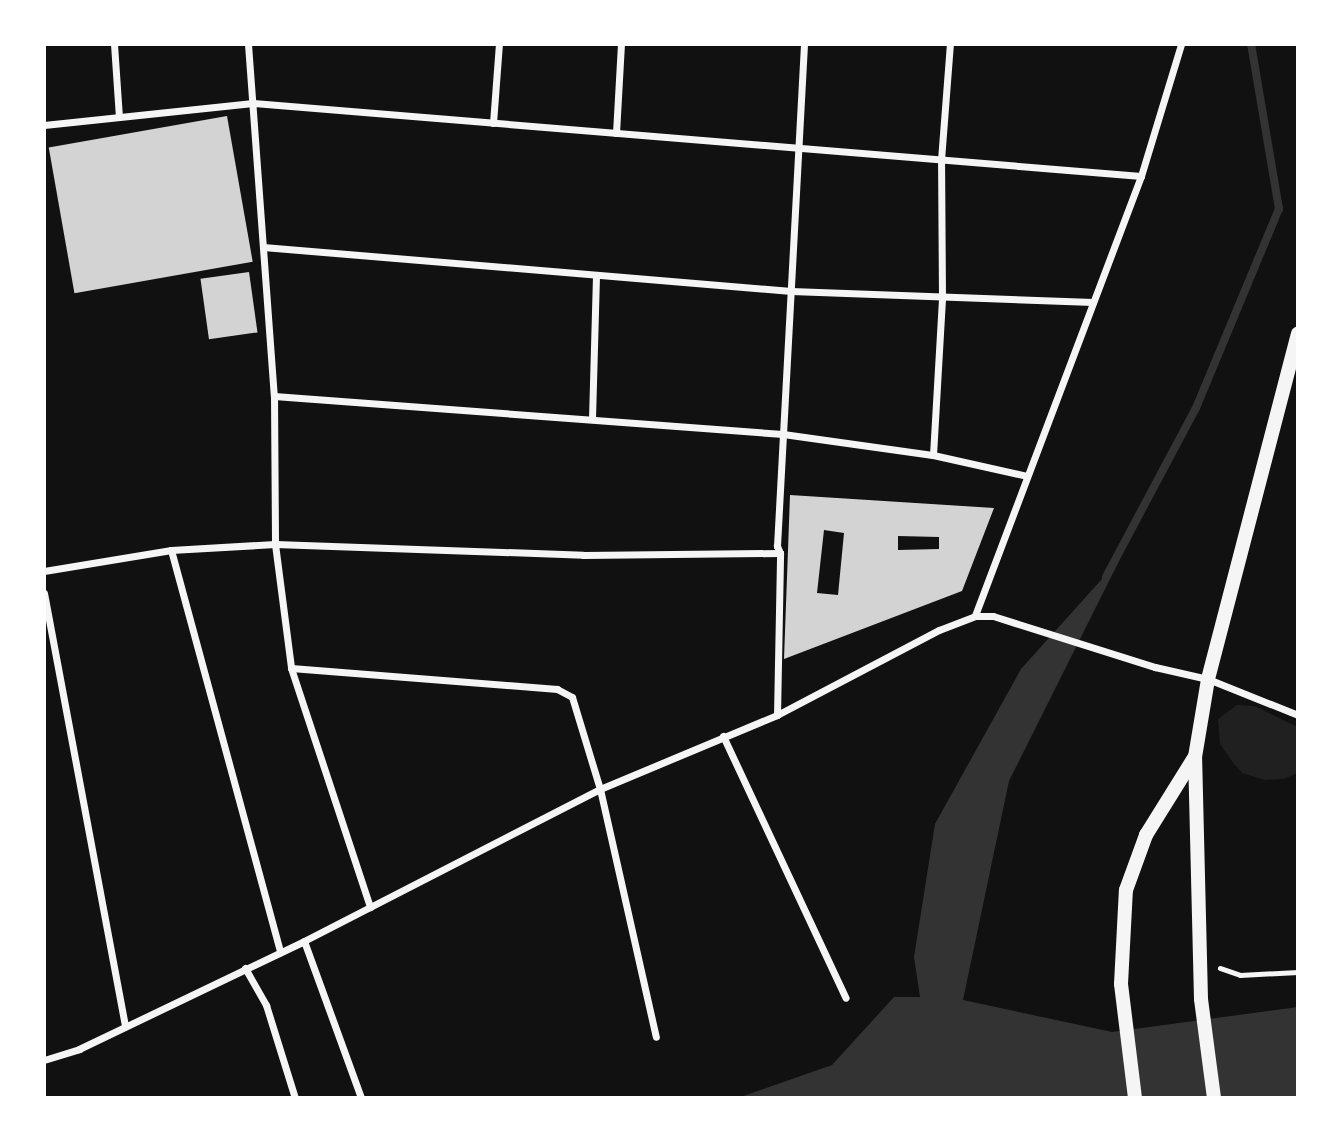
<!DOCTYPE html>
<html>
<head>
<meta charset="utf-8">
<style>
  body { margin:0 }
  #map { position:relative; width:1342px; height:1142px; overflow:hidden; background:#111; font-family:Mulish,sans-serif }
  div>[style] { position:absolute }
  .green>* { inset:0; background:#202020 }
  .water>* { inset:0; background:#333 }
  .stream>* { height:8px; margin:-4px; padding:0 4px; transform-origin:4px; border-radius:4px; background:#333 }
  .building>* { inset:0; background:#d3d3d3; transform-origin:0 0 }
  .path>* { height:4.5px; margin:-2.25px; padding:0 2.25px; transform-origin:2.25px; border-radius:2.25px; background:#f5f5f5 }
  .minor>* { height:7px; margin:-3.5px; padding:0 3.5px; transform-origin:3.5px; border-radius:3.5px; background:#f5f5f5 }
  .secondary>* { height:14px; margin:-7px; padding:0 7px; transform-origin:7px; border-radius:7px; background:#f5f5f5 }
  span { translate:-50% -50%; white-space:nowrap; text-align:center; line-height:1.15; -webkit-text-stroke:7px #fff; paint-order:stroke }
  .frame { position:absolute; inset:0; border:46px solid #fff; pointer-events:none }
</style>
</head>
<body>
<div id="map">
  <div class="green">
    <div style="clip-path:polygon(1237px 705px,1254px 706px,1298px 727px,1298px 773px,1283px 779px,1265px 780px,1242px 773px,1234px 764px,1220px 744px,1218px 719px)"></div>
  </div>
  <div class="water">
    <div style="clip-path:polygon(1120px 559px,1009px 781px,963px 1000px,1112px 1032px,1298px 1007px,1298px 1098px,738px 1098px,832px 1065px,894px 997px,920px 997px,914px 957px,935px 824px,1021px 669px)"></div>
  </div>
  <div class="stream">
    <div style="left:1106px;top:577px;width:191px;rotate:-62deg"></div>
    <div style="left:1196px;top:408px;width:216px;rotate:-67.4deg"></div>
    <div style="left:1279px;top:209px;width:167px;rotate:-99.6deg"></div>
  </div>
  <div class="building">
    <div style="left:227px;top:116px;width:148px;height:181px;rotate:80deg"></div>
    <div style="left:249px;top:272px;width:61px;height:49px;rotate:82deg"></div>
    <div style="clip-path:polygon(evenodd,790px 495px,994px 508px,962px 591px,784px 659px,790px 495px,824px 530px,844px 533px,838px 595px,817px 593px,824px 530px,790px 495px,898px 536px,939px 537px,939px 549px,898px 550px,898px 536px)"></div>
  </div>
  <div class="path">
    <div style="left:1220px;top:968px;width:21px;rotate:19deg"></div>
    <div style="left:1240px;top:975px;width:58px;rotate:-3deg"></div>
  </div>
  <div class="minor">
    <div style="left:114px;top:44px;width:73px;rotate:86.1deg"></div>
    <div style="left:248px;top:44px;width:353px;rotate:85.8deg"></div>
    <div style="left:274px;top:396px;width:148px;rotate:89.6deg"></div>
    <div style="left:275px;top:544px;width:125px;rotate:82.6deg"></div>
    <div style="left:291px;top:668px;width:252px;rotate:71.7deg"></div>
    <div style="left:493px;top:123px;width:79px;rotate:-85.7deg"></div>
    <div style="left:44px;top:125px;width:210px;rotate:-6deg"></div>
    <div style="left:253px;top:103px;width:891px;rotate:4.7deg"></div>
    <div style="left:1141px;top:176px;width:470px;rotate:110.7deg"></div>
    <div style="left:616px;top:133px;width:89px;rotate:-86.8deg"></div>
    <div style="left:1141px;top:176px;width:138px;rotate:-73.1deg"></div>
    <div style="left:263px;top:247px;width:530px;rotate:4.76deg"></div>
    <div style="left:791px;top:291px;width:302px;rotate:2.1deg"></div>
    <div style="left:274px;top:396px;width:510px;rotate:4.27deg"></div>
    <div style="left:783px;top:434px;width:151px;rotate:8deg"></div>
    <div style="left:933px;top:455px;width:96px;rotate:12.6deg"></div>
    <div style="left:592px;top:419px;width:144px;rotate:-88.4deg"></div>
    <div style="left:933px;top:455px;width:158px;rotate:-86.7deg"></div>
    <div style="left:942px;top:297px;width:137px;rotate:-90.4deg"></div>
    <div style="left:941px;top:160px;width:116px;rotate:-85.6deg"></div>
    <div style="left:171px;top:550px;width:417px;rotate:74.8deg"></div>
    <div style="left:44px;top:571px;width:129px;rotate:-9.4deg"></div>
    <div style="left:171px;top:550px;width:104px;rotate:-3.3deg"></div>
    <div style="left:275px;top:544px;width:308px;rotate:2deg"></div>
    <div style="left:583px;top:555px;width:197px;rotate:-0.6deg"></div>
    <div style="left:44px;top:593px;width:441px;rotate:79.4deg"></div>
    <div style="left:291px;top:668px;width:267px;rotate:4.5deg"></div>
    <div style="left:557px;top:689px;width:17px;rotate:28deg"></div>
    <div style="left:572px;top:697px;width:96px;rotate:73.1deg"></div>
    <div style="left:600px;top:789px;width:254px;rotate:77.3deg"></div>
    <div style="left:777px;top:715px;width:162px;rotate:-88.9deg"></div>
    <div style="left:780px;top:553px;width:8px;rotate:-113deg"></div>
    <div style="left:777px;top:546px;width:503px;rotate:-86.92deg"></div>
    <div style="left:723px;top:736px;width:289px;rotate:64.9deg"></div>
    <div style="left:304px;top:941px;width:167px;rotate:70deg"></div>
    <div style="left:245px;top:968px;width:43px;rotate:60.4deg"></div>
    <div style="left:266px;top:1005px;width:97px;rotate:72.7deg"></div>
    <div style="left:44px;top:1060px;width:37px;rotate:-17deg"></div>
    <div style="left:79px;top:1049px;width:250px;rotate:-25.6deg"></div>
    <div style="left:304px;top:941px;width:333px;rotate:-27.2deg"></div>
    <div style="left:600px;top:789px;width:192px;rotate:-22.7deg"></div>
    <div style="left:777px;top:715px;width:183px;rotate:-27.7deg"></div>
    <div style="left:939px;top:630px;width:39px;rotate:-21deg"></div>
    <div style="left:975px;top:616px;width:18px"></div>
    <div style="left:993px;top:616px;width:170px;rotate:17.5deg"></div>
    <div style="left:1155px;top:667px;width:54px;rotate:12.8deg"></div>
    <div style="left:1208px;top:679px;width:97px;rotate:21.8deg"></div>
  </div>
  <div class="secondary">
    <div style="left:1135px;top:1098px;width:115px;rotate:-97deg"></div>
    <div style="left:1121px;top:984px;width:94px;rotate:-87deg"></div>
    <div style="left:1126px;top:890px;width:59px;rotate:-70deg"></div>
    <div style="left:1146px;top:835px;width:91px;rotate:-58.1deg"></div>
    <div style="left:1214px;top:1098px;width:100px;rotate:-97.5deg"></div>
    <div style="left:1201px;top:999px;width:242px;rotate:-91.4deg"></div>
    <div style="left:1195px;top:757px;width:79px;rotate:-80.5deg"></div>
    <div style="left:1208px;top:679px;width:357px;rotate:-75.4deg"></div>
  </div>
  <div class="frame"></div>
</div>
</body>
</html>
